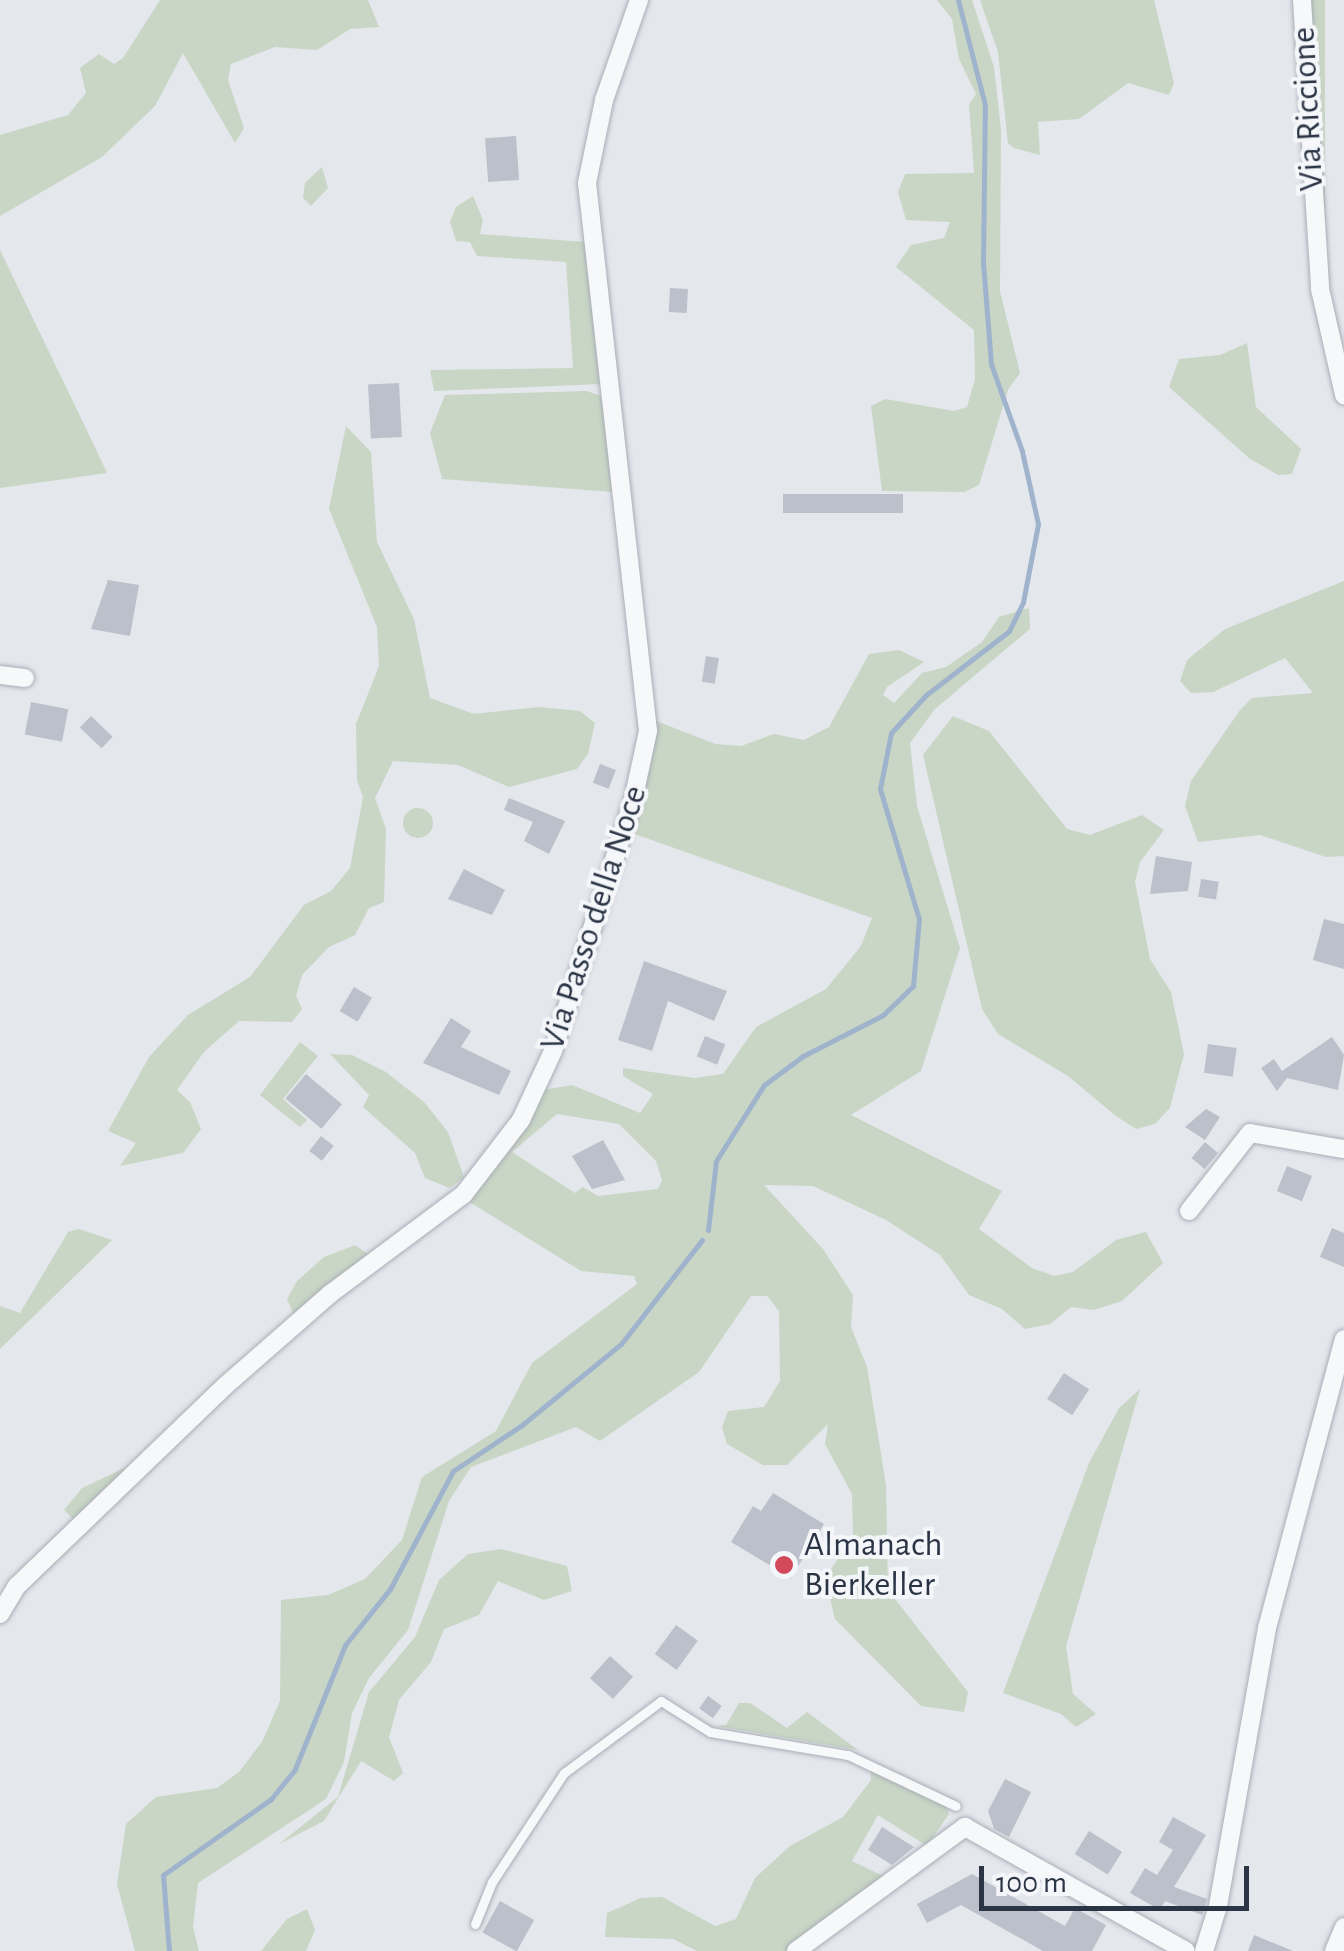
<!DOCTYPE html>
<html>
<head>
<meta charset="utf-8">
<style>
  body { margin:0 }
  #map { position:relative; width:1344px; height:1951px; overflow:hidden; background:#e4e7ec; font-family:"Alegreya Sans",sans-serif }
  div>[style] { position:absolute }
  .green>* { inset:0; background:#c9d6c5; transform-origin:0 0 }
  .round { border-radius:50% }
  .stream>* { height:5px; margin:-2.5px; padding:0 2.5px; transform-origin:2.5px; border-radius:2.5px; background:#9fb4cc }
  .building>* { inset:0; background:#bbc0ca; transform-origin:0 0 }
  .roads { filter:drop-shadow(0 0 2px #a9aeb7) drop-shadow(0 0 2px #a9aeb7) }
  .service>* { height:9px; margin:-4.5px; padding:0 4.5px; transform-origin:4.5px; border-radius:4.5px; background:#f7f8fa }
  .minor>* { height:18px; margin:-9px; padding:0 9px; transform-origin:9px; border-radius:9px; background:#f7f8fa }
  .dots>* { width:28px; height:28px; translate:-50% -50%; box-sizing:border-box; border:5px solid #f4f6f9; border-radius:50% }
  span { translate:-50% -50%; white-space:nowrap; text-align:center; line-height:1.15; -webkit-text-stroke:8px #f4f6f9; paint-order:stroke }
  .street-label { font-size:35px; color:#2b3445 }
  .poi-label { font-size:35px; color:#2b3445 }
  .left { translate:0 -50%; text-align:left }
  .scale { position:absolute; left:979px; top:1866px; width:270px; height:45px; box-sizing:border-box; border:5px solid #2b3445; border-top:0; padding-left:12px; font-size:30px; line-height:35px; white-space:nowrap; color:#2b3445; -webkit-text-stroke:8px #f4f6f9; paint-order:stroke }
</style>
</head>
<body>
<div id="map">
  <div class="green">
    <div style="clip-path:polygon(160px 0,368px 0,379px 27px,350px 29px,317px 50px,275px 47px,231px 64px,228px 80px,244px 128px,235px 143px,183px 53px,155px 106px,102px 157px,0 216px,0 135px,68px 115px,86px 93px,80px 68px,99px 54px,114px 64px,123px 58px)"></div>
    <div style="clip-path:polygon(937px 0,972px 0,994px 67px,1001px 130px,1000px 291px,1020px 373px,1008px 390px,979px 485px,964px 492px,882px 491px,871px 406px,885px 399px,954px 411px,967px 407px,975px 379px,974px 330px,896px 267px,911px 245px,944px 238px,950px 222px,906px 220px,898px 192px,905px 174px,974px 173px,969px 104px,976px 94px,959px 59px,952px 19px)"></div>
    <div style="clip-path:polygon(980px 0,1154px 0,1174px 83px,1169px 95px,1128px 83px,1079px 119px,1038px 122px,1040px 155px,1014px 148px,1008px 143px,998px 52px)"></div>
    <div style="left:1309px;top:0;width:16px;height:266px"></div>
    <div style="clip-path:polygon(322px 167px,328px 188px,311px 206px,303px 198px,305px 183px)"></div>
    <div style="clip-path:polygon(473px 196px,483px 220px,480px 234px,585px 242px,600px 384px,434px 391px,430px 370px,573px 368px,566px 262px,477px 256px,470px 242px,456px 241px,450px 222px,456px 207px)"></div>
    <div style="clip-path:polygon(0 250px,92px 441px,107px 473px,0 488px)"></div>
    <div style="clip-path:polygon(1247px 343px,1256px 407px,1301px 449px,1292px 474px,1278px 475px,1249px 458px,1169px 387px,1179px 359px,1220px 355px)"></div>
    <div style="clip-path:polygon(587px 391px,604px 397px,612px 492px,442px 479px,430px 433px,445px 395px)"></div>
    <div style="clip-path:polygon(346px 426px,371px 452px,377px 542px,414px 619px,430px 698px,474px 714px,539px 707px,580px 711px,595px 723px,588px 754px,577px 769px,509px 787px,458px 765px,393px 761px,375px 798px,386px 829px,384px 902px,369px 908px,355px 935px,329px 947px,302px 975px,296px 996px,302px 1009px,292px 1022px,239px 1021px,204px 1052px,177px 1090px,190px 1102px,201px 1129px,183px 1153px,120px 1166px,136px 1143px,108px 1131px,149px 1057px,188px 1015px,250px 977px,304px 905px,331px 891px,350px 868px,363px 797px,357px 780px,356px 724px,379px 666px,377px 627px,329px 509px)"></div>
    <div style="clip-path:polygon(1344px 581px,1344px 856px,1326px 857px,1260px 835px,1198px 842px,1185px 806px,1191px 781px,1240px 710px,1252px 698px,1313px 693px,1285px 658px,1213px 692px,1191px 693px,1180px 681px,1187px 660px,1225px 629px)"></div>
    <div style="clip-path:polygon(evenodd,1029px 608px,1030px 629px,935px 709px,910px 743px,917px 806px,960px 948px,921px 1071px,851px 1115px,1002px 1191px,979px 1229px,1032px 1268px,1054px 1276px,1073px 1272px,1116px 1240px,1146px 1232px,1163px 1263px,1122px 1301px,1094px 1310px,1071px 1307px,1050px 1324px,1025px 1329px,1002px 1309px,969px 1295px,940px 1255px,886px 1220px,813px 1186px,764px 1185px,823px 1249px,853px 1295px,851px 1327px,867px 1367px,886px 1485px,888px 1590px,968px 1692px,964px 1712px,921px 1706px,835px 1619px,825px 1578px,853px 1536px,852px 1494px,825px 1444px,828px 1424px,787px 1465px,763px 1465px,727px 1444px,722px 1427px,728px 1411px,764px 1407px,780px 1381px,779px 1311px,767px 1296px,751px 1296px,699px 1372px,600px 1441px,576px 1427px,471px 1467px,449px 1501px,408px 1630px,369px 1678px,352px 1713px,344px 1762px,326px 1799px,198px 1883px,193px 1927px,199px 1951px,135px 1951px,117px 1884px,126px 1824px,156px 1797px,217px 1788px,239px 1772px,262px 1742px,280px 1701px,281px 1600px,328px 1595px,365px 1579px,402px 1540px,422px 1477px,496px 1431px,532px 1363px,637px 1284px,634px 1276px,581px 1271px,468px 1201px,517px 1141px,543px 1090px,572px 1085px,640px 1113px,653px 1094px,623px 1076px,623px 1068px,695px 1078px,723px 1074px,756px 1027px,826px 989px,861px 946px,872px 918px,629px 832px,654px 720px,715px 744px,741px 746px,774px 734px,804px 740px,829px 727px,869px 654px,899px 650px,924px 662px,887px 687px,883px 695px,894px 703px,922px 673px,946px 667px,982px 642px,999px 617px,1029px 608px,557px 1114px,619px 1124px,656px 1161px,662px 1180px,658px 1189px,598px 1196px,583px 1187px,575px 1193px,512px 1152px,557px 1114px)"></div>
    <div style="clip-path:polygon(953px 716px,989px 731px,1067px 829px,1090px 835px,1142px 815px,1164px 830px,1140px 862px,1135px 882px,1150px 959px,1171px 992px,1184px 1054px,1170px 1108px,1155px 1124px,1136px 1129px,1116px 1116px,1068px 1076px,998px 1034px,982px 1009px,923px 755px)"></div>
    <div class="round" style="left:403px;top:808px;width:30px;height:30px"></div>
    <div style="clip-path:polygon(300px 1042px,318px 1056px,283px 1099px,307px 1120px,300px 1127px,260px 1095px)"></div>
    <div style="clip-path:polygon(330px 1054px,352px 1055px,386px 1072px,424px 1102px,448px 1132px,464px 1177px,450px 1188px,425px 1178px,415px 1153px,363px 1107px,369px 1095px)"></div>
    <div style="clip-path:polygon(79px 1229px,112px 1240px,0 1349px,0 1306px,20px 1313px,68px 1232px)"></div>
    <div style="clip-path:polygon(355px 1245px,368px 1254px,296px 1320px,287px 1299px,297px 1281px,324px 1257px)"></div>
    <div style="clip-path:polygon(1140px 1389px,1066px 1646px,1073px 1694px,1096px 1714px,1076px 1727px,1061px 1714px,1003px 1693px,1089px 1463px,1119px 1408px)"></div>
    <div style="clip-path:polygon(133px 1464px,75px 1521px,64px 1510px,82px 1488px)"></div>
    <div style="clip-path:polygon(501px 1549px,567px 1566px,572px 1591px,544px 1600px,498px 1581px,479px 1615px,444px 1629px,431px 1662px,399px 1700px,389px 1737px,403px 1773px,394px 1781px,361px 1761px,324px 1821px,279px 1844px,338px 1797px,369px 1692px,415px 1637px,439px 1580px,468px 1554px)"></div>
    <div style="clip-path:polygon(739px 1703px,750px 1703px,787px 1728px,807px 1712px,858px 1750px,716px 1726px,726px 1725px)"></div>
    <div style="clip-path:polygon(870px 1765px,946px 1805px,949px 1814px,927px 1846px,878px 1815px,852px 1861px,889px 1879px,790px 1951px,697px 1951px,673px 1939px,605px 1937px,607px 1913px,641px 1898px,662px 1897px,715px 1926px,736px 1919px,755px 1878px,790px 1846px,843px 1817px,871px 1780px)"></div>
    <div style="clip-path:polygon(307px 1909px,315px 1930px,306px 1951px,261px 1951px,287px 1919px)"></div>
  </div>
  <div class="stream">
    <div style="left:708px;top:1230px;width:69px;rotate:-83.4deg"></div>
    <div style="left:716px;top:1161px;width:90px;rotate:-57.7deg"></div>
    <div style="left:764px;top:1085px;width:49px;rotate:-36.6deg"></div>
    <div style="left:803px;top:1056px;width:90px;rotate:-27.1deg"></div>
    <div style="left:883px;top:1015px;width:42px;rotate:-44deg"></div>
    <div style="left:913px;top:986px;width:67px;rotate:-84.9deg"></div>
    <div style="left:919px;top:919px;width:136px;rotate:-106.7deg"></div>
    <div style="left:880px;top:789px;width:57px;rotate:-78.9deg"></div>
    <div style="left:891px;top:733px;width:52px;rotate:-47.4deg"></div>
    <div style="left:926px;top:695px;width:105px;rotate:-37.6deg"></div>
    <div style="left:1009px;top:631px;width:32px;rotate:-64deg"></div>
    <div style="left:1023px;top:602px;width:79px;rotate:-79.1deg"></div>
    <div style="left:1038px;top:524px;width:75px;rotate:-102.4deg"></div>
    <div style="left:1022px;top:451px;width:92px;rotate:-109.6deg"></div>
    <div style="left:991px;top:364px;width:102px;rotate:-94.5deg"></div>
    <div style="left:983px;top:262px;width:157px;rotate:-89.3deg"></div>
    <div style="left:985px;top:105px;width:108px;rotate:-104.4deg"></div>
    <div style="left:169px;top:1951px;width:76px;rotate:-94.5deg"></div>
    <div style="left:163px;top:1875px;width:132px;rotate:-35.1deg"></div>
    <div style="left:271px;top:1799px;width:38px;rotate:-51deg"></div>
    <div style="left:295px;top:1769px;width:134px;rotate:-68deg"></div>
    <div style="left:345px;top:1645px;width:72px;rotate:-51.2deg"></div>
    <div style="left:390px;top:1589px;width:134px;rotate:-61.9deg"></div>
    <div style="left:453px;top:1471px;width:83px;rotate:-33.7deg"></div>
    <div style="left:522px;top:1425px;width:128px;rotate:-39.3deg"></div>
    <div style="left:621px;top:1344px;width:132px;rotate:-52.1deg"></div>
  </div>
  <div class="building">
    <div style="left:516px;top:136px;width:44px;height:31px;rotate:86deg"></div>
    <div style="left:670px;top:288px;width:18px;height:24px;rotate:3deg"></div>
    <div style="left:399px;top:383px;width:54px;height:31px;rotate:87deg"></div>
    <div style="left:783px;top:494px;width:120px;height:19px"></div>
    <div style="clip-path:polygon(108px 580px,139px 585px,130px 636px,91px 629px)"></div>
    <div style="left:706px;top:656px;width:13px;height:26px;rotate:9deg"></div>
    <div style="left:31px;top:702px;width:38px;height:33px;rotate:11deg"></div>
    <div style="left:91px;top:716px;width:30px;height:16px;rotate:44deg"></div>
    <div style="left:600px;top:764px;width:17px;height:20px;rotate:21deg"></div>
    <div style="clip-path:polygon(509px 798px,565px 821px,549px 854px,524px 841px,533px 822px,504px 810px)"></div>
    <div style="clip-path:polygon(1156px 856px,1192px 862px,1188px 891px,1150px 894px)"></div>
    <div style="clip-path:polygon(464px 869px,505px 890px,492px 915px,448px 899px)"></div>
    <div style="left:1201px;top:879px;width:18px;height:18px;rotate:9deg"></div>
    <div style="clip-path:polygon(1324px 919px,1344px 924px,1344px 969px,1313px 960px)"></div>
    <div style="clip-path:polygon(644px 961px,727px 991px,714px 1021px,668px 1001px,652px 1051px,618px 1040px)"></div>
    <div style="left:354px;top:987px;width:21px;height:28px;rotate:31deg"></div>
    <div style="clip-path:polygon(451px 1018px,471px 1031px,461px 1047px,511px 1071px,499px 1095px,423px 1063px)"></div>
    <div style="left:705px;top:1036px;width:22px;height:22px;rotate:22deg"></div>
    <div style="clip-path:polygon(1332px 1037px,1344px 1055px,1338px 1090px,1287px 1078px,1277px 1091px,1261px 1068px,1274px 1059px,1282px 1071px)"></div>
    <div style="left:1208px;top:1044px;width:29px;height:29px;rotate:8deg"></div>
    <div style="left:306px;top:1074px;width:47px;height:32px;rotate:40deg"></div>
    <div style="clip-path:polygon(1206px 1109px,1220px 1117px,1205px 1140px,1185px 1127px)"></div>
    <div style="left:321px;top:1136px;width:16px;height:19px;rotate:38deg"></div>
    <div style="clip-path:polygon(603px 1140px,625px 1180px,592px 1189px,572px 1156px)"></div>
    <div style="left:1205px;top:1142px;width:17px;height:21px;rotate:40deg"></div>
    <div style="left:1287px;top:1166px;width:27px;height:27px;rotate:22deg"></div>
    <div style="clip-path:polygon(1332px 1228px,1344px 1233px,1344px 1267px,1320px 1257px)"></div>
    <div style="left:1064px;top:1373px;width:30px;height:31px;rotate:33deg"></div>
    <div style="clip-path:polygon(773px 1493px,824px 1524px,791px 1578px,731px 1542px,753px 1506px,761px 1511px)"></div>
    <div style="left:676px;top:1625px;width:27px;height:36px;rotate:36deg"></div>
    <div style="left:610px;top:1656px;width:31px;height:30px;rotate:42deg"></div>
    <div style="left:708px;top:1696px;width:17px;height:15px;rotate:36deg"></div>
    <div style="clip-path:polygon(1005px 1779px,1031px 1792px,1009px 1837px,994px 1829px,988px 1811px)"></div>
    <div style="clip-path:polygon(1173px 1817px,1206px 1835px,1174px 1887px,1207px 1899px,1202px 1915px,1165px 1901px,1160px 1910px,1130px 1893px,1145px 1868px,1157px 1875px,1173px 1850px,1159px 1842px)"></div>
    <div style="clip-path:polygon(882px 1827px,914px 1847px,892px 1865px,868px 1850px)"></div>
    <div style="left:1089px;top:1831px;width:39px;height:27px;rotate:32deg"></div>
    <div style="clip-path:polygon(972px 1874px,1065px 1926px,1075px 1908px,1106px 1925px,1092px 1951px,1043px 1951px,961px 1905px,927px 1923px,917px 1904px)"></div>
    <div style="left:500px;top:1901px;width:39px;height:36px;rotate:29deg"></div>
    <div style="clip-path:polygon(1254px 1935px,1293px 1951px,1248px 1951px)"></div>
  </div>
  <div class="roads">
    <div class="service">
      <div style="left:475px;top:1924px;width:45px;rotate:-68deg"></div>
      <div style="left:492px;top:1882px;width:131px;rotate:-56.6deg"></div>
      <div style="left:564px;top:1773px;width:121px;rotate:-36.6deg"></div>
      <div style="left:661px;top:1701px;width:58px;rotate:32.3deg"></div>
      <div style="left:710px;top:1732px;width:140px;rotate:9.5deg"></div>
      <div style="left:848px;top:1755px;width:119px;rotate:25.3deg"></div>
    </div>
    <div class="minor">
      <div style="left:1302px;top:0;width:290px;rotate:86.4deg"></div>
      <div style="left:1320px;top:289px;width:109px;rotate:77.2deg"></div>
      <div style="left:0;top:675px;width:25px;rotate:7deg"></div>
      <div style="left:1189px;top:1211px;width:99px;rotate:-52deg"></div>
      <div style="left:1250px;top:1133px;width:95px;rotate:9.7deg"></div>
      <div style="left:0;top:1614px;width:33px;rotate:-59deg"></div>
      <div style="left:17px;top:1586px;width:290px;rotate:-43.9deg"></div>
      <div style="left:226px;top:1385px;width:138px;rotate:-41.2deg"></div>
      <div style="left:330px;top:1294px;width:167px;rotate:-36.7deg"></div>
      <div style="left:464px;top:1194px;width:93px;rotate:-52.4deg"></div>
      <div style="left:521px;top:1120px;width:76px;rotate:-65.1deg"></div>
      <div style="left:553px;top:1051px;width:262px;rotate:-72.3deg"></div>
      <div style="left:633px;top:801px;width:72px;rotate:-77.9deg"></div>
      <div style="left:648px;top:731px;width:551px;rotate:-96.35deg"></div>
      <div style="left:587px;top:183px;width:85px;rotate:-78.4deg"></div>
      <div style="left:604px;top:100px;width:106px;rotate:-70.7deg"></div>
      <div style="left:796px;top:1951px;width:210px;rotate:-36.3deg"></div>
      <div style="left:965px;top:1827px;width:253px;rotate:29.3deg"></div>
      <div style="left:1204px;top:1951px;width:47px;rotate:-72.7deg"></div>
      <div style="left:1218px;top:1906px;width:282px;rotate:-80deg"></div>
      <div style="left:1267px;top:1628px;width:299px;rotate:-75.1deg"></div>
      <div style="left:1334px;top:1951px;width:26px;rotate:-67deg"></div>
    </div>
  </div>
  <div class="dots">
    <div style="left:784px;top:1565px;background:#d1495b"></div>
  </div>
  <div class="street-label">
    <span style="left:1308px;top:109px;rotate:-93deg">Via Riccione</span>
    <span style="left:594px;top:918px;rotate:-72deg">Via Passo della Noce</span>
  </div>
  <div class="poi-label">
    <span class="left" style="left:804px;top:1565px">Almanach<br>Bierkeller</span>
  </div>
  <div class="scale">100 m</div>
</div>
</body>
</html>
